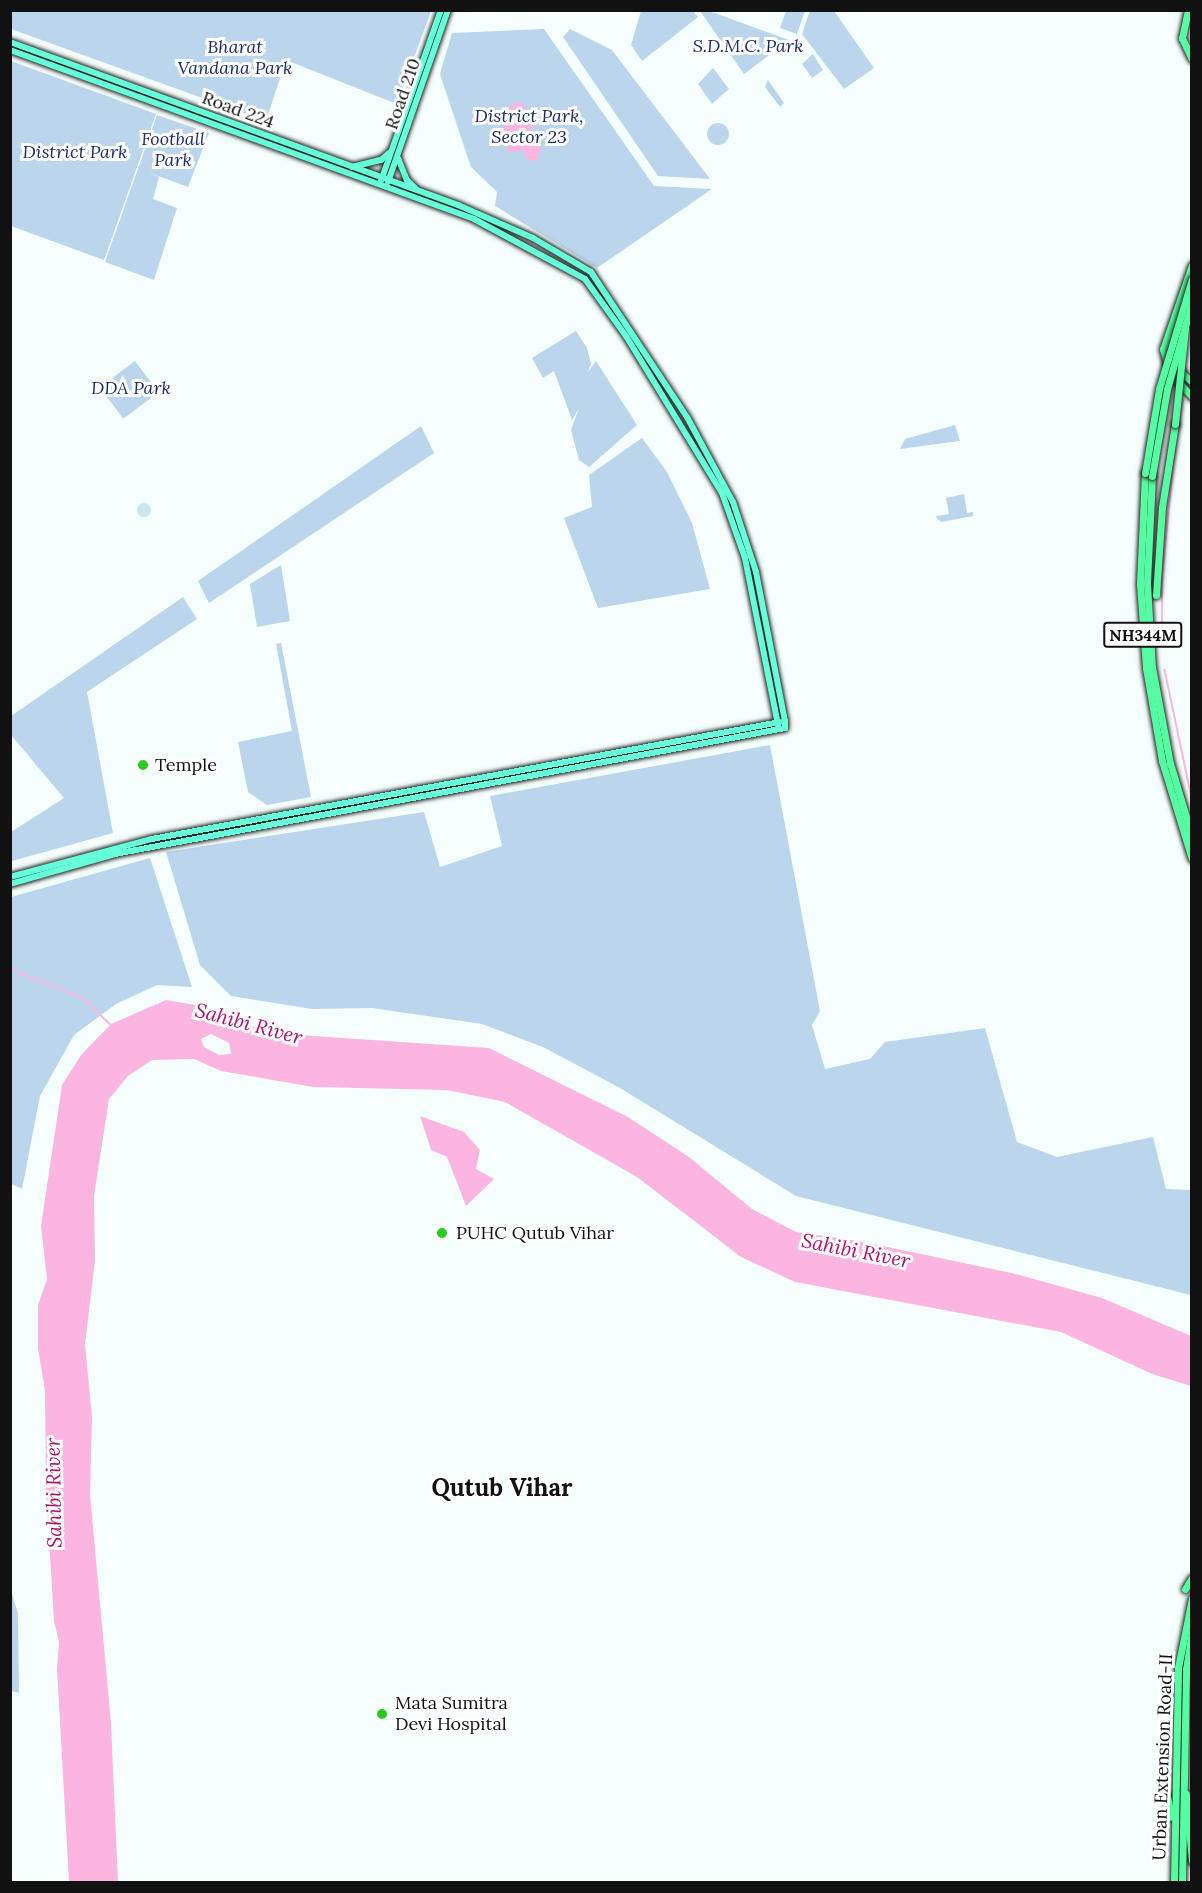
<!DOCTYPE html>
<html>
<head>
<meta charset="utf-8">
<style>
  body { margin:0 }
  #map { position:relative; width:1202px; height:1893px; overflow:hidden; background:#f5fffd; font-family:Lora,serif }
  div>[style] { position:absolute }
  .green>* { inset:0; background:#bbd5ed; transform-origin:0 0 }
  .round { border-radius:50% }
  .pitch>* { inset:0; background:#cde6f3 }
  .water>* { inset:0; background:#fab6e1 }
  .stream>* { height:1.5px; margin:-0.75px; padding:0 0.75px; transform-origin:0.75px; border-radius:0.75px; background:#fab6e1 }
  .roads { filter:drop-shadow(0 0 2px #222) drop-shadow(0 0 2px #222) }
  .major>* { height:6px; margin:-3px; padding:0 3px; transform-origin:3px; border-radius:3px; background:#65ffd9 }
  .highway>* { height:7px; margin:-3.5px; padding:0 3.5px; transform-origin:3.5px; border-radius:3.5px; background:#56fca1 }
  .bridges { filter:drop-shadow(0 0 2px #222) drop-shadow(0 0 2px #222) }
  .highway-bridge>* { height:7px; margin:-3.5px; padding:0 3.5px; transform-origin:3.5px; border-radius:3.5px; background:#56fca1 }
  .dots>* { width:16px; height:16px; translate:-50% -50%; box-sizing:border-box; border:3px solid #fff; border-radius:50% }
  span { translate:-50% -50%; white-space:nowrap; text-align:center; line-height:1.15; -webkit-text-stroke:6px #fff; paint-order:stroke }
  .shield-label span { padding:2px 4px; background:#fff; border:2px solid; border-radius:4px; -webkit-text-stroke-width:0 }
  .shield-label { font-size:16px; color:#111; font-weight:700 }
  .park-label { font-size:18px; color:#1c2d6e; font-style:italic }
  .street-label { font-size:18px; color:#111 }
  .poi-label { font-size:18px; color:#111 }
  .left { translate:0 -50%; text-align:left }
  .water-label { font-size:20px; color:#ac1169; font-style:italic }
  .district-label { font-size:24px; color:#111; font-weight:700 }
  .frame { position:absolute; inset:0; border:12px solid #111; pointer-events:none }
</style>
</head>
<body>
<div id="map">
  <div class="green">
    <div style="clip-path:polygon(810px 10px,834px 11px,874px 68px,844px 89px,802px 34px)"></div>
    <div style="clip-path:polygon(10px 11px,11px 10px,431px 11px,397px 104px,286px 60px,266px 121px,11px 29px)"></div>
    <div style="clip-path:polygon(641px 11px,693px 11px,698px 17px,642px 61px,631px 45px)"></div>
    <div style="clip-path:polygon(700px 11px,709px 11px,789px 40px,744px 74px)"></div>
    <div style="clip-path:polygon(786px 11px,805px 11px,797px 34px,780px 28px)"></div>
    <div style="clip-path:polygon(544px 29px,654px 186px,712px 189px,597px 268px,495px 206px,497px 192px,471px 167px,440px 74px,452px 33px)"></div>
    <div style="clip-path:polygon(570px 29px,612px 50px,710px 179px,658px 176px,563px 37px)"></div>
    <div style="clip-path:polygon(813px 54px,823px 70px,812px 78px,802px 64px)"></div>
    <div style="clip-path:polygon(11px 61px,156px 114px,104px 260px,11px 226px)"></div>
    <div style="clip-path:polygon(713px 68px,729px 89px,712px 104px,698px 84px)"></div>
    <div style="clip-path:polygon(768px 80px,784px 103px,780px 107px,765px 87px)"></div>
    <div style="clip-path:polygon(157px 115px,209px 133px,188px 187px,150px 173px,159px 177px,153px 199px,177px 208px,154px 280px,105px 262px)"></div>
    <div class="round" style="left:707px;top:123px;width:22px;height:22px"></div>
    <div style="clip-path:polygon(576px 331px,587px 348px,591px 364px,588px 372px,596px 361px,637px 425px,589px 467px,579px 460px,571px 430px,579px 408px,572px 420px,554px 371px,543px 378px,532px 358px)"></div>
    <div style="left:135px;top:361px;width:39px;height:44px;rotate:53deg"></div>
    <div style="clip-path:polygon(955px 425px,960px 441px,900px 449px,905px 439px)"></div>
    <div style="clip-path:polygon(421px 426px,434px 453px,209px 603px,198px 581px)"></div>
    <div style="clip-path:polygon(642px 438px,667px 472px,692px 523px,710px 589px,598px 608px,564px 518px,592px 507px,589px 475px)"></div>
    <div style="clip-path:polygon(964px 494px,967px 513px,973px 512px,973px 516px,942px 522px,937px 519px,936px 516px,949px 514px,946px 498px)"></div>
    <div style="clip-path:polygon(281px 565px,290px 621px,257px 627px,250px 584px)"></div>
    <div style="clip-path:polygon(183px 597px,197px 619px,87px 692px,113px 833px,12px 861px,11px 832px,64px 798px,11px 735px,11px 716px)"></div>
    <div style="clip-path:polygon(281px 643px,311px 797px,267px 805px,248px 792px,238px 742px,292px 731px,276px 644px)"></div>
    <div style="clip-path:polygon(770px 745px,820px 1011px,812px 1025px,825px 1069px,870px 1059px,885px 1042px,985px 1028px,1017px 1142px,1057px 1157px,1153px 1137px,1166px 1189px,1191px 1190px,1191px 1295px,796px 1196px,620px 1088px,543px 1047px,482px 1024px,372px 1008px,312px 1009px,231px 996px,200px 965px,166px 852px,424px 812px,440px 867px,502px 846px,490px 796px)"></div>
    <div style="clip-path:polygon(150px 858px,192px 987px,157px 985px,116px 1004px,74px 1035px,40px 1096px,22px 1189px,10px 1183px,11px 897px)"></div>
    <div style="clip-path:polygon(11px 1590px,18px 1614px,19px 1693px,11px 1691px)"></div>
  </div>
  <div class="pitch">
    <div class="round" style="left:137px;top:503px;width:14px;height:14px"></div>
  </div>
  <div class="water">
    <div style="clip-path:polygon(515px 102px,522px 103px,532px 117px,533px 126px,526px 139px,541px 147px,537px 160px,528px 161px,523px 150px,510px 153px,504px 143px,503px 113px)"></div>
    <div style="clip-path:polygon(evenodd,166px 1000px,195px 1005px,270px 1033px,489px 1048px,628px 1117px,689px 1157px,752px 1209px,796px 1232px,859px 1241px,1016px 1274px,1102px 1298px,1191px 1336px,1191px 1386px,1152px 1374px,1061px 1332px,795px 1282px,741px 1257px,637px 1177px,505px 1102px,447px 1090px,313px 1087px,221px 1071px,194px 1059px,152px 1060px,128px 1076px,109px 1099px,94px 1196px,95px 1261px,85px 1344px,92px 1417px,90px 1494px,111px 1723px,118px 1882px,69px 1882px,57px 1669px,59px 1642px,54px 1621px,46px 1490px,45px 1391px,38px 1348px,38px 1305px,47px 1279px,41px 1226px,62px 1085px,81px 1055px,111px 1024px,166px 1000px,211px 1034px,229px 1043px,231px 1054px,219px 1055px,204px 1047px,201px 1039px,211px 1034px)"></div>
    <div style="clip-path:polygon(420px 1116px,464px 1132px,480px 1150px,476px 1169px,494px 1179px,466px 1206px,447px 1157px,431px 1150px)"></div>
  </div>
  <div class="stream">
    <div style="left:1190px;top:369px;width:6px;rotate:-72deg"></div>
    <div style="left:1178px;top:428px;width:28px;rotate:-80deg"></div>
    <div style="left:1162px;top:631px;width:53px;rotate:-90deg"></div>
    <div style="left:1162px;top:578px;width:131px;rotate:-84.3deg"></div>
    <div style="left:1162px;top:645px;width:7px;rotate:-90deg"></div>
    <div style="left:1165px;top:670px;width:131px;rotate:78.1deg"></div>
    <div style="left:10px;top:969px;width:79px;rotate:21.7deg"></div>
    <div style="left:83px;top:998px;width:37px;rotate:44deg"></div>
  </div>
  <div class="roads">
    <div class="major">
      <div style="left:10px;top:42px;width:477px;rotate:20deg"></div>
      <div style="left:458px;top:205px;width:82px;rotate:23.7deg"></div>
      <div style="left:533px;top:238px;width:67px;rotate:30.4deg"></div>
      <div style="left:591px;top:272px;width:174px;rotate:56.5deg"></div>
      <div style="left:687px;top:417px;width:97px;rotate:61.6deg"></div>
      <div style="left:733px;top:502px;width:74px;rotate:71.8deg"></div>
      <div style="left:756px;top:572px;width:152px;rotate:79deg"></div>
      <div style="left:785px;top:721px;width:7px;rotate:90deg"></div>
      <div style="left:785px;top:728px;width:682px;rotate:169.35deg"></div>
      <div style="left:115px;top:854px;width:109px;rotate:164.1deg"></div>
      <div style="left:10px;top:50px;width:494px;rotate:20deg"></div>
      <div style="left:474px;top:219px;width:126px;rotate:28.4deg"></div>
      <div style="left:585px;top:279px;width:70px;rotate:54.3deg"></div>
      <div style="left:626px;top:336px;width:184px;rotate:58.6deg"></div>
      <div style="left:722px;top:493px;width:69px;rotate:70.5deg"></div>
      <div style="left:745px;top:558px;width:174px;rotate:78.8deg"></div>
      <div style="left:398px;top:158px;width:24px;rotate:68deg"></div>
      <div style="left:407px;top:180px;width:13px;rotate:45deg"></div>
      <div style="left:352px;top:167px;width:30px;rotate:-14deg"></div>
      <div style="left:381px;top:160px;width:11px;rotate:-41deg"></div>
      <div style="left:381px;top:181px;width:181px;rotate:-70.7deg"></div>
      <div style="left:388px;top:182px;width:182px;rotate:-70.8deg"></div>
      <div style="left:10px;top:877px;width:147px;rotate:-15deg"></div>
      <div style="left:152px;top:839px;width:639px;rotate:-10.55deg"></div>
    </div>
    <div class="highway">
      <div style="left:1188px;top:10px;width:29px;rotate:102deg"></div>
      <div style="left:1182px;top:38px;width:23px;rotate:65deg"></div>
      <div style="left:1192px;top:265px;width:89px;rotate:109deg"></div>
      <div style="left:1163px;top:349px;width:25px;rotate:74deg"></div>
      <div style="left:1170px;top:373px;width:33px;rotate:47deg"></div>
      <div style="left:1171px;top:363px;width:28px;rotate:42deg"></div>
      <div style="left:1145px;top:473px;width:111px;rotate:92.6deg"></div>
      <div style="left:1140px;top:584px;width:84px;rotate:85.9deg"></div>
      <div style="left:1146px;top:668px;width:94px;rotate:80.2deg"></div>
      <div style="left:1162px;top:761px;width:102px;rotate:73deg"></div>
      <div style="left:1152px;top:476px;width:108px;rotate:92.7deg"></div>
      <div style="left:1147px;top:584px;width:83px;rotate:86.6deg"></div>
      <div style="left:1152px;top:667px;width:98px;rotate:79.4deg"></div>
      <div style="left:1170px;top:763px;width:77px;rotate:73.4deg"></div>
      <div style="left:1156px;top:595px;width:88px;rotate:-86.1deg"></div>
      <div style="left:1162px;top:507px;width:84px;rotate:-81.1deg"></div>
      <div style="left:1185px;top:1589px;width:13px;rotate:-58deg"></div>
      <div style="left:1186px;top:1794px;width:67px;rotate:84.9deg"></div>
      <div style="left:1167px;top:1796px;width:21px;rotate:79deg"></div>
      <div style="left:1174px;top:1882px;width:214px;rotate:-88.9deg"></div>
      <div style="left:1178px;top:1668px;width:71px;rotate:-78.7deg"></div>
      <div style="left:1182px;top:1882px;width:213px;rotate:-88.9deg"></div>
      <div style="left:1186px;top:1669px;width:38px;rotate:-81deg"></div>
    </div>
  </div>
  <div class="bridges">
    <div class="highway-bridge">
      <div style="left:1175px;top:424px;width:96px;rotate:-84deg"></div>
      <div style="left:1145px;top:473px;width:85px;rotate:-80.5deg"></div>
      <div style="left:1159px;top:389px;width:115px;rotate:-73.3deg"></div>
      <div style="left:1152px;top:476px;width:88px;rotate:-80.2deg"></div>
      <div style="left:1167px;top:389px;width:91px;rotate:-74deg"></div>
    </div>
  </div>
  <div class="dots">
    <div style="left:143px;top:765px;background:#28cb1f"></div>
    <div style="left:442px;top:1233px;background:#28cb1f"></div>
    <div style="left:382px;top:1714px;background:#28cb1f"></div>
  </div>
  <div class="shield-label">
    <span style="left:1143px;top:635px">NH344M</span>
  </div>
  <div class="park-label">
    <span style="left:748px;top:46px">S.D.M.C. Park</span>
    <span style="left:235px;top:58px">Bharat<br>Vandana Park</span>
    <span style="left:529px;top:127px">District Park,<br>Sector 23</span>
    <span style="left:173px;top:150px">Football<br>Park</span>
    <span style="left:75px;top:152px">District Park</span>
    <span style="left:131px;top:388px">DDA Park</span>
  </div>
  <div class="street-label">
    <span style="left:403px;top:94px;rotate:-71deg">Road 210</span>
    <span style="left:238px;top:110px;rotate:20deg">Road 224</span>
    <span style="left:1163px;top:1757px;rotate:-88deg">Urban Extension Road-II</span>
  </div>
  <div class="poi-label">
    <span class="left" style="left:155px;top:765px">Temple</span>
    <span class="left" style="left:456px;top:1233px">PUHC Qutub Vihar</span>
    <span class="left" style="left:395px;top:1714px">Mata Sumitra<br>Devi Hospital</span>
  </div>
  <div class="water-label">
    <span style="left:249px;top:1023px;rotate:15deg">Sahibi River</span>
    <span style="left:856px;top:1250px;rotate:11deg">Sahibi River</span>
    <span style="left:53px;top:1493px;rotate:-91deg">Sahibi River</span>
  </div>
  <div class="district-label">
    <span style="left:502px;top:1488px">Qutub Vihar</span>
  </div>
  <div class="frame"></div>
</div>
</body>
</html>
